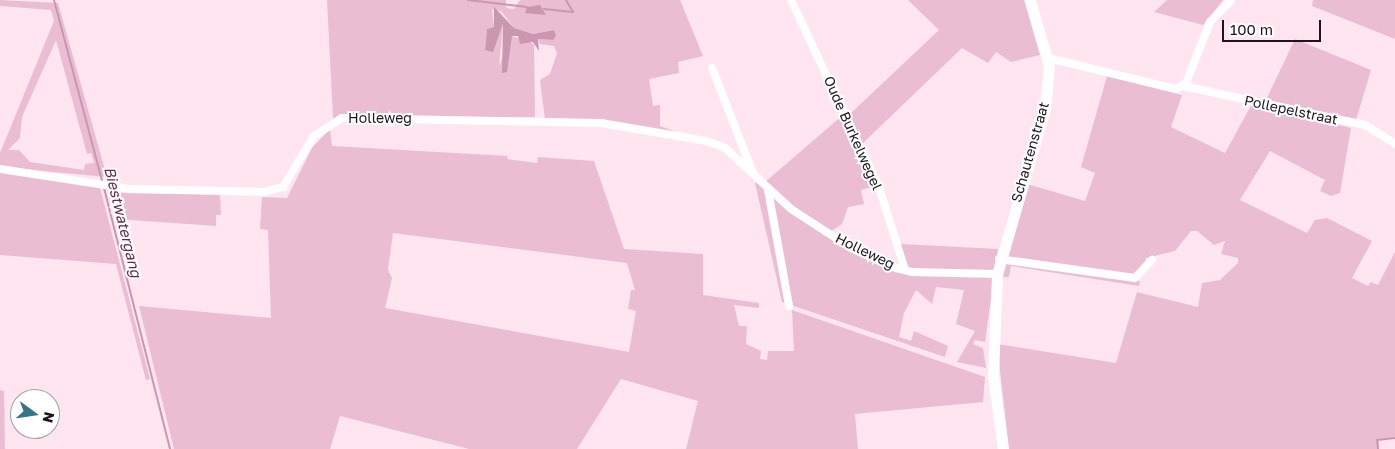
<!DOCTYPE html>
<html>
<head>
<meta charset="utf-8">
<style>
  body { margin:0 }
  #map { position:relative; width:1395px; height:449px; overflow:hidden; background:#fee5f0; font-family:"Golos Text",sans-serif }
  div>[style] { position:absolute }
  .green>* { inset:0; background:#eabdd3 }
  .water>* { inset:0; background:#c998b0 }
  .stream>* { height:2px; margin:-1px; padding:0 1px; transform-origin:1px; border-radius:1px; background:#c998b0 }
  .street>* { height:8px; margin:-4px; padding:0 4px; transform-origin:4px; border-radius:4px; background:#fff }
  .secondary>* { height:11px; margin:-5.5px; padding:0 5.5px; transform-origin:5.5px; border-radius:5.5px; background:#fff }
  span { translate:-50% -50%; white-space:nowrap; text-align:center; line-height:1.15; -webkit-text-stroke:4px #fff; paint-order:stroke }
  .street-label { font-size:14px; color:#1d1519 }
  .water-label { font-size:15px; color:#662a4b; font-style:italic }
  .north { position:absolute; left:10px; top:389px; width:50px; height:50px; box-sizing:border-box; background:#fff; border:1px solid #a5a1a3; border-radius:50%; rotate:104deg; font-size:14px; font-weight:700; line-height:20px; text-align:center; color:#1d1519 }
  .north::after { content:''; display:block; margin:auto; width:18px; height:22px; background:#347588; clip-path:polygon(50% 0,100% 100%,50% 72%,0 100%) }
  .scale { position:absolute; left:1222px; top:20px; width:99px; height:22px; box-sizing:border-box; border:2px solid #1d1519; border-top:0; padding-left:6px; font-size:15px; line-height:18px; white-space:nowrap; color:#1d1519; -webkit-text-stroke:4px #fff; paint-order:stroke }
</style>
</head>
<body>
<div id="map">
  <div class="green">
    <div style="clip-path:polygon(evenodd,0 0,58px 3px,107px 177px,0 167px,0 153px,54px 21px,51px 10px,0 6px,0 0,56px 40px,87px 154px,91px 153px,94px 163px,85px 164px,84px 170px,30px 162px,19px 150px,8px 150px,20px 138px,22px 117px,56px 40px)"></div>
    <div style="clip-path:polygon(327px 0,506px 0,506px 8px,514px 9px,520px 0,680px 0,703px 56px,678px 62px,679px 73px,649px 79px,653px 106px,660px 105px,660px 126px,682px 134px,545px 119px,540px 80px,550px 74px,557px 53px,554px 46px,540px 44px,538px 39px,553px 40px,554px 30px,533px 34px,514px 28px,502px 12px,492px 9px,494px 28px,487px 29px,485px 50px,496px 42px,503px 24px,499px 66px,512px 36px,534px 44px,535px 117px,333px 118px)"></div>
    <div style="clip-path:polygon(908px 0,1024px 0,1040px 55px,1011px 62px,996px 52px,988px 63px,962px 48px,863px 143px,849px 115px,939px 30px)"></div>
    <div style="clip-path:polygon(1167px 0,1223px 0,1203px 25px,1154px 12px)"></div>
    <div style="clip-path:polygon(1313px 0,1395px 0,1395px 39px,1312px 6px)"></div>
    <div style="clip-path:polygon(1295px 39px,1371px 70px,1356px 120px,1266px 100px)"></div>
    <div style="clip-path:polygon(1107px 76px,1182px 95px,1171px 127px,1225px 153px,1252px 104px,1351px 128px,1340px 193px,1331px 196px,1320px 191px,1325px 180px,1270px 151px,1240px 200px,1307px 233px,1315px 220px,1327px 218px,1372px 241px,1352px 278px,1368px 286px,1371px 282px,1378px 285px,1395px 252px,1395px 437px,1379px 440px,1379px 449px,1009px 449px,997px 344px,1116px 363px,1137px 292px,1198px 307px,1202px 283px,1220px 280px,1238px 263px,1238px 258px,1221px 254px,1225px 241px,1214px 245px,1197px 231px,1191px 231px,1175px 251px,1146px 258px,1142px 273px,1135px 276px,1008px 258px,1027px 184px,1085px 201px,1095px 173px,1081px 167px)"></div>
    <div style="clip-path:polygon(843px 115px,875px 186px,861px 190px,864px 204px,848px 207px,842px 224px,827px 234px,908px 273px,901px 244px,998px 249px,985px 342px,975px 340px,973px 344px,983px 348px,986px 368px,957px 362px,975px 331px,956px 324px,964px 290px,936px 287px,932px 304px,916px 290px,904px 313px,899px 337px,911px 341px,914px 331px,948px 346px,945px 357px,782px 302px,755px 183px,762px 178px,765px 182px)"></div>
    <div style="clip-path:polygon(evenodd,330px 129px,332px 146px,508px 156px,507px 159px,537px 163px,538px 157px,594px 161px,624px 249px,703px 254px,703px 295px,759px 303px,759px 308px,734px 305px,739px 326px,747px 326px,746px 344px,761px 351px,760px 359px,767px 360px,768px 351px,794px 351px,792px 310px,985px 377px,983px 402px,855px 414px,858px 449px,686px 449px,698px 401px,621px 379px,577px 449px,469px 449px,340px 416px,330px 449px,174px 449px,139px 306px,271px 318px,268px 230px,260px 229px,262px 197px,287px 198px,312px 148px,330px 129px,393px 233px,627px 263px,635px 290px,631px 290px,628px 309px,636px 311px,629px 352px,385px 308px,392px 278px,388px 270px,393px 233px)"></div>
    <div style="clip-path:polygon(0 172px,99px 184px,150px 379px,146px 380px,116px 264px,0 255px)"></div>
    <div style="clip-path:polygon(111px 193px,220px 194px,221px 215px,216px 215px,216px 226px,116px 219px)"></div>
    <div style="clip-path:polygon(1005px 262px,1140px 281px,1139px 286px,1011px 266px,1009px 277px,1003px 277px)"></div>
    <div style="clip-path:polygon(0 390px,4px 391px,5px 449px,0 449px)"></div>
  </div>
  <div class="water">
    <div style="clip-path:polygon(540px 5px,546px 15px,525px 13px,527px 7px)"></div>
    <div style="clip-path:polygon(494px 7px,514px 28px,533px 34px,554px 30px,556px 36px,553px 40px,538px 39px,539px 51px,533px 42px,520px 44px,518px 36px,512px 36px,507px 72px,502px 73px,503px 24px,493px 52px,485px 50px,487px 29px,494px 27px)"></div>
  </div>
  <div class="stream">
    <div style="left:54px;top:0;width:187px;rotate:75.1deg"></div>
    <div style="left:468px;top:0;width:59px;rotate:6.8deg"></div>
    <div style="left:544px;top:9px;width:29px;rotate:6deg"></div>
    <div style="left:573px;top:12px;width:14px;rotate:-120deg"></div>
    <div style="left:104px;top:188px;width:269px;rotate:75.8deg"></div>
    <div style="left:1378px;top:449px;width:9px;rotate:-96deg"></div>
    <div style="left:1377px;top:440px;width:18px;rotate:-6deg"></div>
  </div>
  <div class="street">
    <div style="left:791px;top:0;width:207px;rotate:64.8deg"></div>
    <div style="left:879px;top:187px;width:87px;rotate:72.6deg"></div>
    <div style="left:1048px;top:58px;width:132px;rotate:13.6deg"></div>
    <div style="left:1176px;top:89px;width:12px;rotate:-31deg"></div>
    <div style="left:1186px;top:83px;width:66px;rotate:-68.5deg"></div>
    <div style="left:1210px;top:22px;width:30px;rotate:-46deg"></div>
    <div style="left:712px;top:68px;width:113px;rotate:68.7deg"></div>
    <div style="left:1183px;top:86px;width:186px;rotate:12.1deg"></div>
    <div style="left:1365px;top:125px;width:36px;rotate:32deg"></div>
    <div style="left:0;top:169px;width:133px;rotate:8.7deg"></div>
    <div style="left:131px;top:189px;width:132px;rotate:1.3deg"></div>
    <div style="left:263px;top:192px;width:21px;rotate:-14deg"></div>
    <div style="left:283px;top:187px;width:60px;rotate:-58.7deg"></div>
    <div style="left:314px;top:136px;width:33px;rotate:-33deg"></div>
    <div style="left:342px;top:118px;width:259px;rotate:1.1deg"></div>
    <div style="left:601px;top:123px;width:107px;rotate:9.7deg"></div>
    <div style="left:706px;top:141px;width:20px;rotate:20deg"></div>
    <div style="left:725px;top:148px;width:90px;rotate:42.7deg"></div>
    <div style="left:791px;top:209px;width:72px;rotate:33deg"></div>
    <div style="left:851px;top:248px;width:45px;rotate:24.9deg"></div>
    <div style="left:892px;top:267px;width:21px;rotate:14deg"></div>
    <div style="left:912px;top:272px;width:85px;rotate:1.3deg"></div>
    <div style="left:768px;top:190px;width:118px;rotate:79.7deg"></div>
    <div style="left:999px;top:259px;width:137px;rotate:8deg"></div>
    <div style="left:1135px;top:278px;width:25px;rotate:-47deg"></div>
  </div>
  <div class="secondary">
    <div style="left:1003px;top:449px;width:75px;rotate:-97.7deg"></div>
    <div style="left:993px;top:375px;width:101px;rotate:-87.7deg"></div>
    <div style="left:997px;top:274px;width:172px;rotate:-73.8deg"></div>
    <div style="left:1045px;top:109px;width:43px;rotate:-84.7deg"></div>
    <div style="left:1049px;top:66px;width:69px;rotate:-106.1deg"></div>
  </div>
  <div class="street-label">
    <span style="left:1291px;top:110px;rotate:12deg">Pollepelstraat</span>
    <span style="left:380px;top:118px">Holleweg</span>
    <span style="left:853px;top:133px;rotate:66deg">Oude Burkelwegel</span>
    <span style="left:1030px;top:152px;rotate:-74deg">Schautenstraat</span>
    <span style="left:865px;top:251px;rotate:26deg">Holleweg</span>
  </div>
  <div class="water-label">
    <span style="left:123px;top:222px;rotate:76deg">Biestwatergang</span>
  </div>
  <div class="north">N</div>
  <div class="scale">100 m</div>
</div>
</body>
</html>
